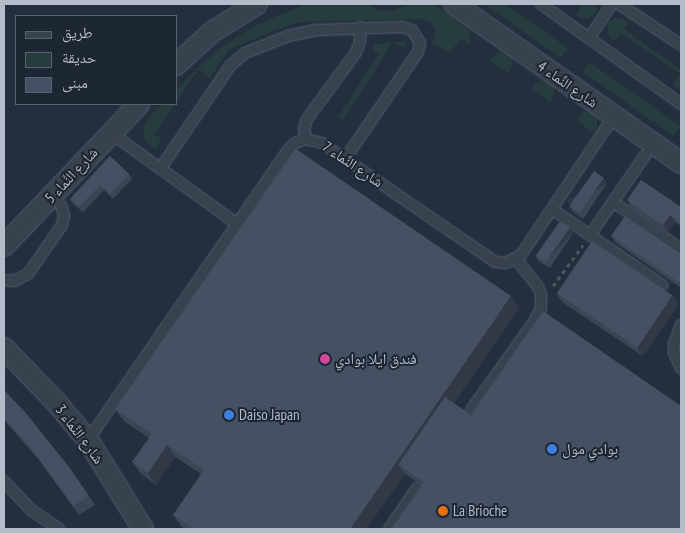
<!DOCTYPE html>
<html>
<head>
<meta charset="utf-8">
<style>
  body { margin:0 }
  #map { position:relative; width:685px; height:533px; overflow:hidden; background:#242f3e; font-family:"PT Sans Narrow","Noto Naskh Arabic",sans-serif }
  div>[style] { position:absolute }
  .green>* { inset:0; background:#263c3f; transform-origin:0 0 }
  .path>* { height:3px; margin-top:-1.5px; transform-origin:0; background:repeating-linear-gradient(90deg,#44595c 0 4px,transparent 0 8px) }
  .roads { filter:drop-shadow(0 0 1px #565f6c) drop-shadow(0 0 1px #565f6c) }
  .service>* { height:10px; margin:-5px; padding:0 5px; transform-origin:5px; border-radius:5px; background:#38414e }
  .minor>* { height:20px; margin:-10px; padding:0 10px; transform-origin:10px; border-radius:10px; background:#38414e }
  .wall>* { inset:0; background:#3b4654 }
  .shaded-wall>* { inset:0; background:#303945; transform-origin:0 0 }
  .building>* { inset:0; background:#455162; transform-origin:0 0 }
  .dots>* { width:14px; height:14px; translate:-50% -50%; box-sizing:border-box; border:2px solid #1d2633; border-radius:50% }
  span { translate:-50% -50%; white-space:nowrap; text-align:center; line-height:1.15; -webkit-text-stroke:4px #1d2633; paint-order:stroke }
  .street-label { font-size:15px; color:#b4bcc9 }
  .poi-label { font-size:15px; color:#b4bcc9 }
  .left { translate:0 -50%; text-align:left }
  .frame { position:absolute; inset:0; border:5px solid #b4bcc9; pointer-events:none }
  .legend { position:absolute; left:15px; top:15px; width:162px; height:90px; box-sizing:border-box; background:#1d2633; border:1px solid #59626f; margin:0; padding:6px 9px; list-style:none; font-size:15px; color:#b4bcc9 }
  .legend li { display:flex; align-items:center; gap:10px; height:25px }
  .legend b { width:25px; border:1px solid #59626f }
</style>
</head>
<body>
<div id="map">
  <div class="green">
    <div style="clip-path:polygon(307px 4px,364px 4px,380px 11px,391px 11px,414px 4px,429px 4px,443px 10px,468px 29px,471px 35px,470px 45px,461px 39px,449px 53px,432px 43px,436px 30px,431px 22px,422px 19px,301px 22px,278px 29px,228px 50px,210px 78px,198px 70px,176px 102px,176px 89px,220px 48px,258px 24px)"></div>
    <div style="clip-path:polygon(484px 4px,505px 4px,568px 48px,561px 58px)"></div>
    <div style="clip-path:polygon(580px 4px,597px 4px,596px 12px,590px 18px,581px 18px,576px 14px,582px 6px)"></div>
    <div style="clip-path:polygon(614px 18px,623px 19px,629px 23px,624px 29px,681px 70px,681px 90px,673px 85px,680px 74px,621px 33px,614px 41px,609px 37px,607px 24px)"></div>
    <div style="clip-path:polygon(407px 41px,404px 49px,393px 42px,343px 120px,338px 117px,379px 54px,373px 50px,374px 44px)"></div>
    <div style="clip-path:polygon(498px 52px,506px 52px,512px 58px,512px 67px,508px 73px,490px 60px)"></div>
    <div style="left:589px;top:62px;width:112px;height:12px;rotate:35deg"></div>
    <div style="clip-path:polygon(544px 80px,554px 87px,554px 96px,550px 102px,532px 89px,536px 83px)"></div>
    <div style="clip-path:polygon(162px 104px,175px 104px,154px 134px,162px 140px,156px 149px,145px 141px,143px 128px,147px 120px)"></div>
    <div style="clip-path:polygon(583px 112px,592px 112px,597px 119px,597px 127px,594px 133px,576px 120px)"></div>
  </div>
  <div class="path">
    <div style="left:553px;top:286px;width:51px;rotate:-53.8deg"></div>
  </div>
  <div class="roads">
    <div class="service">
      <div style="left:541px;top:4px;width:172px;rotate:35.5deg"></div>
      <div style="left:619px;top:4px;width:74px;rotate:33.5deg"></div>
      <div style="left:589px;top:38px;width:41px;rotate:-55.9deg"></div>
      <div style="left:111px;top:133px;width:155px;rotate:35.8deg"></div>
      <div style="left:306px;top:139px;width:10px;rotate:-101deg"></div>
      <div style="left:304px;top:129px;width:10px;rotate:-73deg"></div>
      <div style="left:307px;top:119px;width:81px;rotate:-53.6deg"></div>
      <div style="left:355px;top:54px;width:13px;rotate:-67deg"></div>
      <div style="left:360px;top:42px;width:15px;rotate:-90deg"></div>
      <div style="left:160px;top:169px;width:125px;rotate:-55.8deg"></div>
      <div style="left:230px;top:66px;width:20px;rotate:-41deg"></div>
      <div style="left:245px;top:53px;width:46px;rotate:-21.6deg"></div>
      <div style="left:288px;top:36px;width:30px;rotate:-12deg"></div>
      <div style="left:317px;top:30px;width:85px;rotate:-2deg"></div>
      <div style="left:402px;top:27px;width:10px;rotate:17deg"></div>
      <div style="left:412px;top:30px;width:15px;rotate:58deg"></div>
      <div style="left:420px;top:43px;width:9px;rotate:103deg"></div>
      <div style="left:418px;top:52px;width:130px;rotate:124.3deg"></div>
      <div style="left:613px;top:202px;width:83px;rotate:34.7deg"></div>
      <div style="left:552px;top:209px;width:134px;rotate:34.6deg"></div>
      <div style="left:590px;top:235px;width:98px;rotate:-55.3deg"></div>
      <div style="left:4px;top:280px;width:10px;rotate:6deg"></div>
      <div style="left:14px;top:281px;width:16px;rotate:-27deg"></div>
      <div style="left:28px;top:274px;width:60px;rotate:-55.2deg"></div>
      <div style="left:62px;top:225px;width:9px;rotate:-77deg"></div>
      <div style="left:64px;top:216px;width:9px;rotate:-103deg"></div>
      <div style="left:62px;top:207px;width:16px;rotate:-130deg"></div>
      <div style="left:681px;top:325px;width:20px;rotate:110deg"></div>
      <div style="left:674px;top:344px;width:9px;rotate:90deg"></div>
      <div style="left:674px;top:353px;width:17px;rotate:65deg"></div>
      <div style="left:471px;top:410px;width:108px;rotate:-54.4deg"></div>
      <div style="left:534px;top:322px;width:16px;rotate:-63deg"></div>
      <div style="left:541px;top:308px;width:14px;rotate:-90deg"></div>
      <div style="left:541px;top:294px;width:8px;rotate:-113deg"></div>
      <div style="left:538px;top:287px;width:36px;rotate:-128deg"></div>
      <div style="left:88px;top:440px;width:351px;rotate:-55.4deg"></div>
      <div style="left:287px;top:151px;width:11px;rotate:-45deg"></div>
      <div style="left:295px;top:143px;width:12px;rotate:-20deg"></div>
      <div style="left:306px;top:139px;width:16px;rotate:14deg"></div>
      <div style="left:322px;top:143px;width:210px;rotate:34.5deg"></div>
      <div style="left:495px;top:262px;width:11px;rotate:5deg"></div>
      <div style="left:506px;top:263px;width:17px;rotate:-28deg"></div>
      <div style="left:521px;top:255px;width:167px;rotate:-56.2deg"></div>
      <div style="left:4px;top:481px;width:40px;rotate:47deg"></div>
      <div style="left:31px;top:510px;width:34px;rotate:34deg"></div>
      <div style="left:389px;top:529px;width:50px;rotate:-55.7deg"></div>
    </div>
    <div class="minor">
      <div style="left:454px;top:4px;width:277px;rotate:35deg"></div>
      <div style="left:176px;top:65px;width:49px;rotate:-42.5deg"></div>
      <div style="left:212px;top:32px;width:53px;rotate:-31.9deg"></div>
      <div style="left:4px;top:246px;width:196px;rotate:-46.4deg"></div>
      <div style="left:4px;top:348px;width:74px;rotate:46.1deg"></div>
      <div style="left:55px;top:401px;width:51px;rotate:49.8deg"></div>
      <div style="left:88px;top:440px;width:105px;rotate:58.3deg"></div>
    </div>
  </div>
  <div class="wall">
    <div style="clip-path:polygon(110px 156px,129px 174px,132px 179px,113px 199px,104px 190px,83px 212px,73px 204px,70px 199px)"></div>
    <div style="clip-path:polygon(607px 183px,583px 219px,573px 212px,570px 207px)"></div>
    <div style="clip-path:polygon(627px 200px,681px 207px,681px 226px,675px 222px,668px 232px,631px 207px)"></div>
    <div style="clip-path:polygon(574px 232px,550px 268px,539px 262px,536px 257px)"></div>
    <div style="clip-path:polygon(611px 236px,681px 254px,681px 288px,616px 243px)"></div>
    <div style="clip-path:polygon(556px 293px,679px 304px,643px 356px,562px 302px)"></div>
    <div style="clip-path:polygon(519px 308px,454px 403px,471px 415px,422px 485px,405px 474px,366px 529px,185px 529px,181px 526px,173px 515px,201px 474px,175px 457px,156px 485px,141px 474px,132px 462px,149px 438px,124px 421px,115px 409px)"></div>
    <div style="clip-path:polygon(4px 390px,69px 467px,95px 505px,79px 515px,39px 460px,4px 420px)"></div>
  </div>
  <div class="shaded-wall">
    <div style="left:604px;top:178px;width:6px;height:43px;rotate:59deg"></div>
    <div style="clip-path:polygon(670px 215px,675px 222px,668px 232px,663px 225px)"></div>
    <div style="left:570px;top:228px;width:6px;height:43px;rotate:45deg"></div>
    <div style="clip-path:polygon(673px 295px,679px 304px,643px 356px,637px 348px)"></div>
    <div style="clip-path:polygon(511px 296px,519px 308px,407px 471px,398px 465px,405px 474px,366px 529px,350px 529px)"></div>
    <div style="clip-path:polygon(167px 445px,175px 457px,156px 485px,148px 473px)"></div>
  </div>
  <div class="building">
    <div style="clip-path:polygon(296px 149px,511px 296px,350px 529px,194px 529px,173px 515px,204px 470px,167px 445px,148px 473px,132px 462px,152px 434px,115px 409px)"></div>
    <div style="clip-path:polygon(110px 156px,129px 174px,110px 194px,100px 185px,79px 207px,70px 199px)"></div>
    <div style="left:594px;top:171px;width:12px;height:43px;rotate:35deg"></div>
    <div style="clip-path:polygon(641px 180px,681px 207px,681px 223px,670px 215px,663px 225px,627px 200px)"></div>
    <div style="clip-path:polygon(625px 216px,681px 254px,681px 284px,611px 236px)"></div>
    <div style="left:560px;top:221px;width:12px;height:43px;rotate:35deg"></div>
    <div style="left:592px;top:241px;width:97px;height:63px;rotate:34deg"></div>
    <div style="clip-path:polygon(543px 311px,681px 406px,681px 529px,391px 529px,424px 482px,398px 465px,445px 397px,471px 415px)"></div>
    <div style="clip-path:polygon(4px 390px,25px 412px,69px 467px,89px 496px,73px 506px,33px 451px,4px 418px)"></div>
  </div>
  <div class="dots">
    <div style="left:325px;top:359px;background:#d1479c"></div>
    <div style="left:229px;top:415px;background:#3f7fe0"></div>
    <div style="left:552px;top:449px;background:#3f7fe0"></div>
    <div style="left:443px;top:511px;background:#e8710a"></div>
  </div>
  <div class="street-label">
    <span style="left:568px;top:84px;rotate:35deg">شارع النَّماء 4</span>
    <span style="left:353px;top:164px;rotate:34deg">شارع النَّماء 7</span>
    <span style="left:71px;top:175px;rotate:-47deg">شارع النَّماء 5</span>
    <span style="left:80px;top:434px;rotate:53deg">شارع النَّماء 3</span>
  </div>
  <div class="poi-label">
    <span class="left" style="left:335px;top:359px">فندق ايلا بوادي</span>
    <span class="left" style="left:239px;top:415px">Daiso Japan</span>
    <span class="left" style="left:562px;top:449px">بوادي مول</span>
    <span class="left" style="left:453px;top:511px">La Brioche</span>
  </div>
  <div class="frame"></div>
  <ul class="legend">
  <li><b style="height:6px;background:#38414e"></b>طريق</li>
  <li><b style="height:14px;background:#263c3f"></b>حديقة</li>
  <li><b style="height:14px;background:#455162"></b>مبنى</li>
  </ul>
</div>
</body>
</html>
